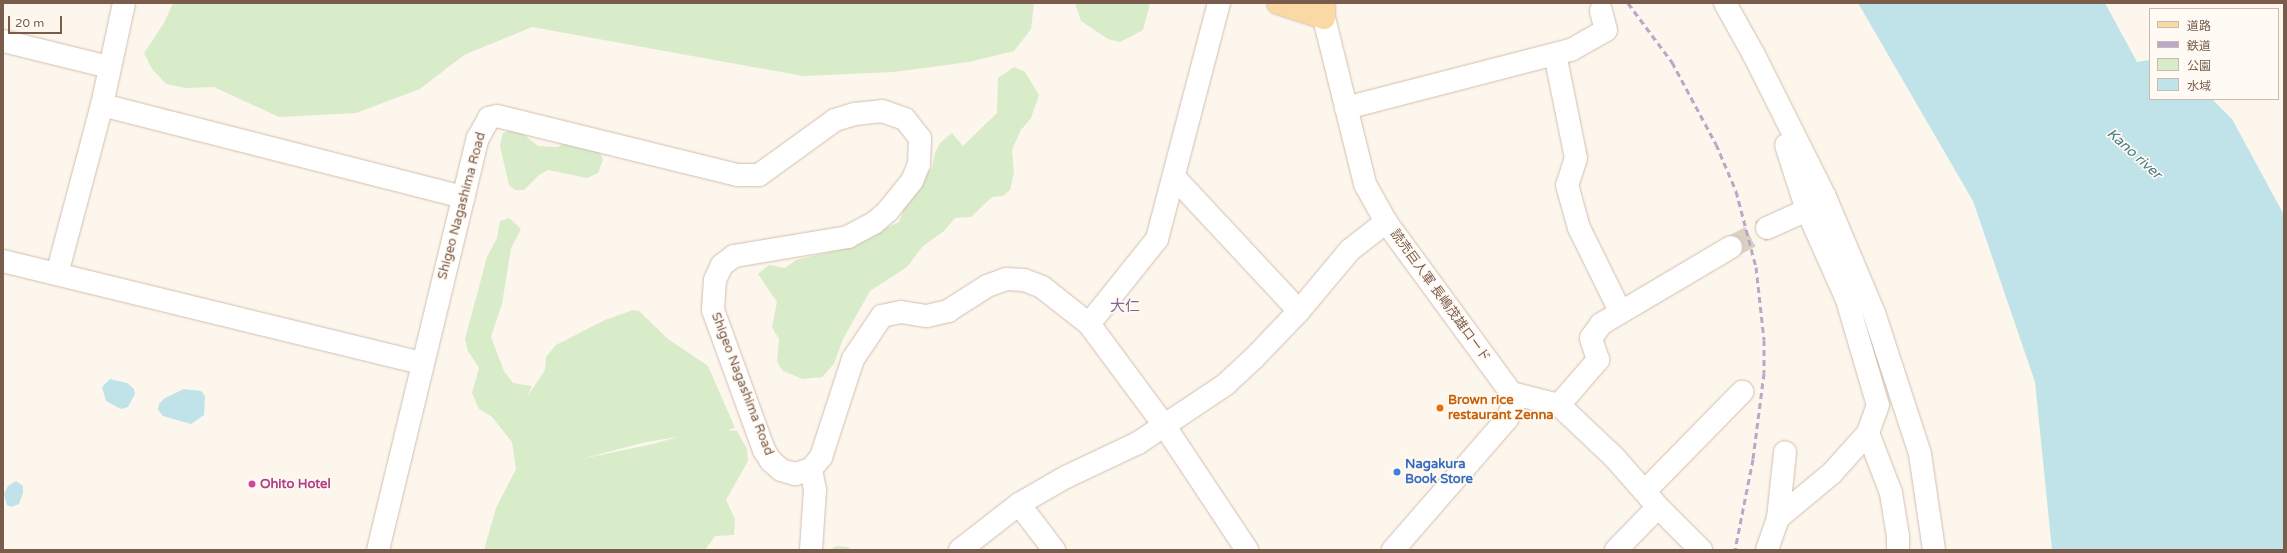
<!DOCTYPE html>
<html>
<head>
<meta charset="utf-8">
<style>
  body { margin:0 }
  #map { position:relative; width:2287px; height:553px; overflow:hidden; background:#fdf6ec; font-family:"Varela Round","Noto Sans JP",sans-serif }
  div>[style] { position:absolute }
  .green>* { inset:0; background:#d8ecc9 }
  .water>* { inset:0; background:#bfe3e8 }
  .minor-tunnel>* { height:22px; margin-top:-11px; transform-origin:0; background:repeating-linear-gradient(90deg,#dcd0c4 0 22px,transparent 0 33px) }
  .roads { filter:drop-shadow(0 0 1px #d1beb0) drop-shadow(0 0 1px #d1beb0) }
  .minor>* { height:22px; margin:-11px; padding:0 11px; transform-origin:11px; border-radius:11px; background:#fff }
  .secondary>* { height:22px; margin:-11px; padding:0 11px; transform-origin:11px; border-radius:11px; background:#fff }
  .primary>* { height:22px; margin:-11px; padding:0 11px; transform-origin:11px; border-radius:11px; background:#fbd9a5 }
  .rail>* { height:3px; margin-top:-1.5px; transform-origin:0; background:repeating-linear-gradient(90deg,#b9a8c9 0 6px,transparent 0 10px) }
  .dots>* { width:11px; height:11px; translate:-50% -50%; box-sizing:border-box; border:2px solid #fffaf3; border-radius:50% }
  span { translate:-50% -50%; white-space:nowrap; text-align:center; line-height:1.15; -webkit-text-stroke:3.5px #fffaf3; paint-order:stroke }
  .street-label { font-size:13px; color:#7a5c4d }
  .food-label { font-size:13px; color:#c56008; font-weight:700 }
  .left { translate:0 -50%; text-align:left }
  .shop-label { font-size:13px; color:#366cbe; font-weight:700 }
  .hotel-label { font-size:13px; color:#b23c85; font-weight:700 }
  .water-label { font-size:14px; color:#437c86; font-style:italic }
  .quarter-label { font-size:15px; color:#846695 }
  .frame { position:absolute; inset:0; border:4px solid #7a5c4d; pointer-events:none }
  .legend { position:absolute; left:2149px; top:8px; width:130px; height:92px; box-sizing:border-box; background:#fffaf3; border:1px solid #cabbb1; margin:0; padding:5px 7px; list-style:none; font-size:12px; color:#7a5c4d }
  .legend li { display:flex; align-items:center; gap:8px; height:20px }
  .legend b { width:20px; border:1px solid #cabbb1 }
  .scale { position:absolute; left:8px; top:16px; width:54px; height:18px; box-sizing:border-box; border:2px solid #7a5c4d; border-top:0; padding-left:5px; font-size:12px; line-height:14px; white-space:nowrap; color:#7a5c4d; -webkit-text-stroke:3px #fffaf3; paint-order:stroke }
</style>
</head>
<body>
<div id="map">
  <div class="green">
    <div style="clip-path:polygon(173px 3px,1034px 3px,1031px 29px,1014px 51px,969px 62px,894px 72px,803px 76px,532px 27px,464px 55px,420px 89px,356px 113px,279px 117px,214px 87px,186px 88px,166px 84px,152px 69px,144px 53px,164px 23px)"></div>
    <div style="clip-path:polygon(1075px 3px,1150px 3px,1143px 30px,1120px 42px,1108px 39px,1081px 21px)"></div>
    <div style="clip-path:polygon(1014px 67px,1025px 72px,1039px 95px,1031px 118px,1021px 130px,1012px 150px,1014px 173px,1010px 190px,1003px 196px,992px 197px,971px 217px,955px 218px,944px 231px,923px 246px,907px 267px,870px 291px,843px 339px,834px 364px,822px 377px,803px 379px,783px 371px,777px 362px,779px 339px,772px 327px,777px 302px,758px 274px,769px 265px,785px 268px,796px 260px,842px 249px,899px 222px,906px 203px,920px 181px,932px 168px,935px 153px,940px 143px,952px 133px,963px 146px,997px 113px,998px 78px)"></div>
    <div style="clip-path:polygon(516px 128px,538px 146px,558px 147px,567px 141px,599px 149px,603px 160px,598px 173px,587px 178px,548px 170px,539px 175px,524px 190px,515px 190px,509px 185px,500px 146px,503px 133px)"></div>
    <div style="clip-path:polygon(evenodd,509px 218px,521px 229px,511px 248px,502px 304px,491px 337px,504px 371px,513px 383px,532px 386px,527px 397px,545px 370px,546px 357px,556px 345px,605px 320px,633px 310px,639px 311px,668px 339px,708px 366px,735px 428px,728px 430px,737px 431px,747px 449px,748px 461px,726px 500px,735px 519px,734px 535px,715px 536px,705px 550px,484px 550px,496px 508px,516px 469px,512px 442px,492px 417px,479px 409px,472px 393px,479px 368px,468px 351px,465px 339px,487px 257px,497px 238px,500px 221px,509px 218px,678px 437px,653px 444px,581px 459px,646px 442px,678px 437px)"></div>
    <div style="clip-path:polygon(837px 546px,848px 547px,852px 550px,828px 550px)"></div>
  </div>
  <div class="water">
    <div style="clip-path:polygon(1858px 3px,2105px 3px,2137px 62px,2150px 60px,2150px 99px,2212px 99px,2232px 119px,2284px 215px,2284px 550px,2052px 550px,2035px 382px,1973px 201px)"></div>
    <div style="clip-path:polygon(110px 379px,127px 383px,134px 389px,135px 394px,128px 407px,121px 409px,106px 401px,102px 387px)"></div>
    <div style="clip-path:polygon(184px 389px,201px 391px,205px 396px,204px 415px,191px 424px,163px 416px,158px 410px,159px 404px,165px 398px)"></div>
    <div style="clip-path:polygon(16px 481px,23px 486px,23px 493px,19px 504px,11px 507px,7px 505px,4px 494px,8px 486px)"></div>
  </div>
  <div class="minor-tunnel">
    <div style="left:1731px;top:247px;width:41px;rotate:-27.8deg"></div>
  </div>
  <div class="roads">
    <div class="minor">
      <div style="left:1725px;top:3px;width:60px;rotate:60.9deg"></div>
      <div style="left:1754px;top:55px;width:159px;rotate:63.4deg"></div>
      <div style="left:1825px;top:197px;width:126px;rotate:67.1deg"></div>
      <div style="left:1874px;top:313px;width:148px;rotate:71.9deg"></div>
      <div style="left:1920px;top:454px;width:97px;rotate:81.7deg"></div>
      <div style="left:3px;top:41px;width:109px;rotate:13.8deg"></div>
      <div style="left:1555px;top:54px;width:106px;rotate:78.6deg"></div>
      <div style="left:1576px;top:158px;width:28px;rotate:108deg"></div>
      <div style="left:1567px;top:185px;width:45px;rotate:74.4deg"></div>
      <div style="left:1579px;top:228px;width:93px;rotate:63.7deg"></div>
      <div style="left:102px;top:105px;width:373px;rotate:14.3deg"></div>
      <div style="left:1346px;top:108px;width:232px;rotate:-14.5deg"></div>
      <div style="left:1571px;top:50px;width:40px;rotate:-29.7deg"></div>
      <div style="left:1606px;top:30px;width:20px;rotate:-105deg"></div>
      <div style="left:1174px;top:177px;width:183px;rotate:47deg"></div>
      <div style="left:1807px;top:210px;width:98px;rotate:66deg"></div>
      <div style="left:1847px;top:300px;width:109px;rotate:73.6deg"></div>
      <div style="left:1878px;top:405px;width:30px;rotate:110deg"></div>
      <div style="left:1868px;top:433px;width:64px;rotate:69deg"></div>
      <div style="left:1891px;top:493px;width:44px;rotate:80.8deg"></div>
      <div style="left:1898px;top:536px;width:14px;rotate:90deg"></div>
      <div style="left:1767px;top:228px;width:44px;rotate:-24.2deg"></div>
      <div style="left:1807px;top:210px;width:68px;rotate:-107.9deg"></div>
      <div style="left:3px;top:261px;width:430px;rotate:13.7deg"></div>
      <div style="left:57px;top:274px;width:175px;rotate:-75.1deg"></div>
      <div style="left:102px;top:105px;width:104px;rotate:-77.8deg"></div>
      <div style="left:1089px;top:324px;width:109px;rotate:-51.3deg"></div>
      <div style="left:1157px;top:239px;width:244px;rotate:-75.3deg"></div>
      <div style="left:1511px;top:393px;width:49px;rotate:14deg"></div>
      <div style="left:1559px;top:405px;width:60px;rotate:-49.1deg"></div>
      <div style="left:1598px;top:360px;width:23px;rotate:-108deg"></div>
      <div style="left:1591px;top:338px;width:17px;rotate:-54deg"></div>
      <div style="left:1601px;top:324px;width:151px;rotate:-30.6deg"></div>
      <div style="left:1559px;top:405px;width:76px;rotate:43.4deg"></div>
      <div style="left:1614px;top:457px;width:67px;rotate:48.7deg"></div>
      <div style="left:1658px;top:507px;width:60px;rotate:134.3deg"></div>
      <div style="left:1645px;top:491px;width:139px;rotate:-45.6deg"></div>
      <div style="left:1019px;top:504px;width:58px;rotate:52.7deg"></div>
      <div style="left:1658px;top:507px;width:61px;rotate:45deg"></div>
      <div style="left:1778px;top:518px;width:66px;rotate:-83.9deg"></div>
      <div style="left:378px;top:550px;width:424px;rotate:-76.4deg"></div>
      <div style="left:478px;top:138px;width:23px;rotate:-61deg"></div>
      <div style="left:489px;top:118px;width:8px;rotate:-14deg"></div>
      <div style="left:497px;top:116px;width:248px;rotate:13.8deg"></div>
      <div style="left:738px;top:175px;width:21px"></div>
      <div style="left:759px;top:175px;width:94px;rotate:-35.9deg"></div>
      <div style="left:835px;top:120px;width:21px;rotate:-17deg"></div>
      <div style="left:855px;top:114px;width:27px;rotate:-6deg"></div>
      <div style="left:882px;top:111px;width:24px;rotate:19deg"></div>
      <div style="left:905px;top:119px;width:24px;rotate:52deg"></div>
      <div style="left:920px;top:138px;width:26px;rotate:92deg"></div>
      <div style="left:919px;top:164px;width:18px;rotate:112deg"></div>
      <div style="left:912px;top:181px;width:38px;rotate:129deg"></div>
      <div style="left:888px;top:211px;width:18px;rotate:139deg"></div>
      <div style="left:874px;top:223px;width:30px;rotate:152deg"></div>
      <div style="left:848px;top:237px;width:116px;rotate:170.5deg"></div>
      <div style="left:734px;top:256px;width:15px;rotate:143deg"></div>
      <div style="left:722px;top:265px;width:17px;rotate:115deg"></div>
      <div style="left:715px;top:280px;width:30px;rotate:94deg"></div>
      <div style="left:713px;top:310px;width:149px;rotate:70deg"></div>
      <div style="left:764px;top:450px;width:13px;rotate:58deg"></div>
      <div style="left:771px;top:461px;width:13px;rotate:42deg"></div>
      <div style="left:781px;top:470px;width:15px;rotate:16deg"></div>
      <div style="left:795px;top:474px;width:17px;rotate:-17deg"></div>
      <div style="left:811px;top:469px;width:16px;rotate:-50deg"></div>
      <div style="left:821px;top:457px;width:103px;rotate:-71.9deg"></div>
      <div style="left:853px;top:359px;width:52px;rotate:-56deg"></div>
      <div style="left:882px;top:316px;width:19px;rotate:-12deg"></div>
      <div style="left:901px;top:312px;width:26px;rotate:9deg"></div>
      <div style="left:927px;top:316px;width:22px;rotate:-13deg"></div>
      <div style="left:948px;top:311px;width:46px;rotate:-32.7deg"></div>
      <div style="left:987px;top:286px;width:20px;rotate:-20deg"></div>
      <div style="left:1006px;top:279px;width:18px;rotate:3deg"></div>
      <div style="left:1024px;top:280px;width:19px;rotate:21deg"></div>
      <div style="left:1042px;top:287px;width:60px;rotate:38.2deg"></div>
      <div style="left:1089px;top:324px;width:126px;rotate:53.4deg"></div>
      <div style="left:1164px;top:425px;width:150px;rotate:56.4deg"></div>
      <div style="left:811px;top:550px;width:60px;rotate:-86.2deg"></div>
      <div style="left:815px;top:490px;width:21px;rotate:-101deg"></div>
      <div style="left:960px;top:550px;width:75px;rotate:-37.9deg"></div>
      <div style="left:1019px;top:504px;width:54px;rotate:-29.9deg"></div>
      <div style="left:1066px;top:477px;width:80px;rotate:-25.3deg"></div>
      <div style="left:1138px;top:443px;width:106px;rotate:-33.8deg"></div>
      <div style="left:1226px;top:384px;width:37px;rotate:-43deg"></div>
      <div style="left:1253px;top:359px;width:66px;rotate:-46.2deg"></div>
      <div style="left:1299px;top:311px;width:80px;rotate:-50.1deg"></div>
      <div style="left:1350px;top:250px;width:46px;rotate:-37.9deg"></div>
      <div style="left:1767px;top:550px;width:34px;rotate:-71deg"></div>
      <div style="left:1778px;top:518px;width:70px;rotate:-39.8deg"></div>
      <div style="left:1832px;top:473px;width:54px;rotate:-48deg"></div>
    </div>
    <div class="secondary">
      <div style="left:1324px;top:18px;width:171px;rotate:76.1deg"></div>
      <div style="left:1365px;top:184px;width:43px;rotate:61.1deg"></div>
      <div style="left:1386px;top:222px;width:212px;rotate:53.8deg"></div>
      <div style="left:1511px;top:393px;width:13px;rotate:81deg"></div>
      <div style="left:1513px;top:406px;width:14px;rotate:115deg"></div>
      <div style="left:1507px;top:419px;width:174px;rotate:131deg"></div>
    </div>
    <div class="primary">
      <div style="left:1278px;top:3px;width:48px;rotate:18.1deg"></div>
      <div style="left:1324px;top:18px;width:15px;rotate:-90deg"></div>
    </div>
  </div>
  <div class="rail">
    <div style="left:1628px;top:3px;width:74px;rotate:53.3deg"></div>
    <div style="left:1672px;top:62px;width:93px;rotate:61.8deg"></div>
    <div style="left:1716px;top:144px;width:51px;rotate:66.9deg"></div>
    <div style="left:1736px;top:191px;width:79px;rotate:75.3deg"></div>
    <div style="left:1756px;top:267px;width:73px;rotate:83.7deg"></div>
    <div style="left:1764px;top:340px;width:33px;rotate:90deg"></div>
    <div style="left:1764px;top:373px;width:87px;rotate:97.3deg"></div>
    <div style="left:1753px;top:459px;width:93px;rotate:101.2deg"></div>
  </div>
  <div class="dots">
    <div style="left:1440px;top:408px;background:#e8710a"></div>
    <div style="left:1397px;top:472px;background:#3f7fe0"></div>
    <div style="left:252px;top:484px;background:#d1479c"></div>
  </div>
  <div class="street-label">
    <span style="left:462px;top:206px;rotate:-75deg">Shigeo Nagashima Road</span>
    <span style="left:1440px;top:296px;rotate:54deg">読売巨人軍 長嶋茂雄ロード</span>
    <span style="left:742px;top:384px;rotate:69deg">Shigeo Nagashima Road</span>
  </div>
  <div class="food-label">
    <span class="left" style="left:1448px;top:408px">Brown rice<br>restaurant Zenna</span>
  </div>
  <div class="shop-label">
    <span class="left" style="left:1405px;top:472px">Nagakura<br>Book Store</span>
  </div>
  <div class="hotel-label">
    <span class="left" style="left:260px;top:484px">Ohito Hotel</span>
  </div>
  <div class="water-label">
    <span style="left:2134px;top:154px;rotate:42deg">Kano river</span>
  </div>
  <div class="quarter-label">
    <span style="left:1125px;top:307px">大仁</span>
  </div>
  <div class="frame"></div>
  <ul class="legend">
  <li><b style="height:5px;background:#fbd9a5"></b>道路</li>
  <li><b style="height:5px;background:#b9a8c9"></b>鉄道</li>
  <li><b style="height:11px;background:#d8ecc9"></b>公園</li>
  <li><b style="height:11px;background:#bfe3e8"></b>水域</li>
  </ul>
  <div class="scale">20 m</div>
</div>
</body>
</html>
